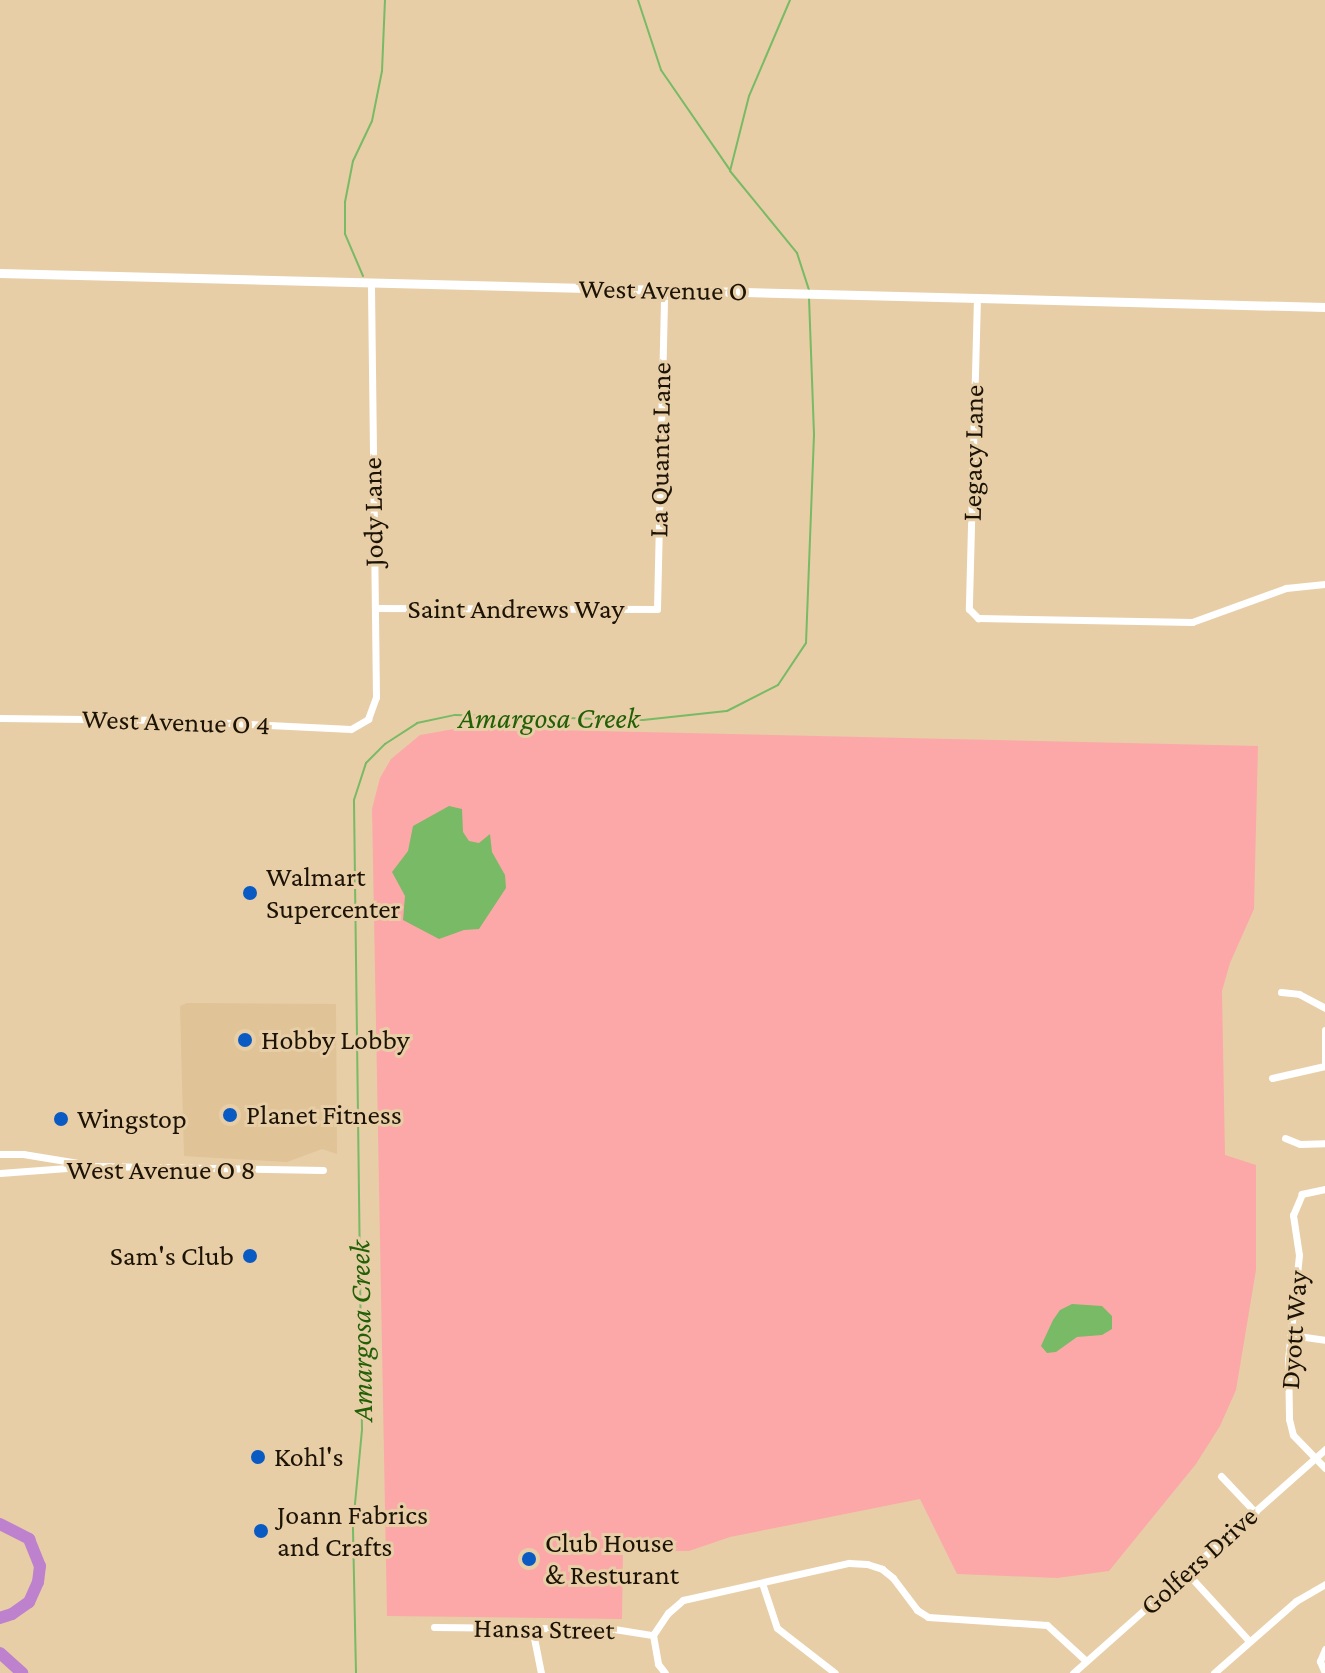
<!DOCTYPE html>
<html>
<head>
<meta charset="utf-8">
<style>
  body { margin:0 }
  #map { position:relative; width:1325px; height:1673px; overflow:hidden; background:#e7cea7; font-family:"Crimson Pro",serif }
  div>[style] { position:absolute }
  .built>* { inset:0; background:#e0c396 }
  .green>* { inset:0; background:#fca8a9 }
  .water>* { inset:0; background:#78ba65 }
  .stream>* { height:2px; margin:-1px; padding:0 1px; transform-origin:1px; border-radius:1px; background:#78ba65 }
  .minor>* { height:7px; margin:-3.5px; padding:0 3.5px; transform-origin:3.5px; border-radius:3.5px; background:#fff }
  .secondary>* { height:9px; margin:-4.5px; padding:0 4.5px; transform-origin:4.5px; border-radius:4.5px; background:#fff }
  .motorway>* { height:12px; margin:-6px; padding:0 6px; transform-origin:6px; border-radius:6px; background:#bd81ce }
  .dots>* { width:22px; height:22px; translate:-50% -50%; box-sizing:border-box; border:4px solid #e7cea7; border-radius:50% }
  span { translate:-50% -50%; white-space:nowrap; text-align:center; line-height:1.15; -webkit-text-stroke:6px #e7cea7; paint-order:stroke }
  .street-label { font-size:28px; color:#1c1305 }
  .poi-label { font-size:28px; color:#1c1305 }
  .left { translate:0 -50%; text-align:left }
  .right { translate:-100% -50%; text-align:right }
  .water-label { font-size:30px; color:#226006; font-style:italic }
</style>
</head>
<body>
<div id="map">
  <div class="built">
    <div style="clip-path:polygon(187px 1003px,336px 1004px,337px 1154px,322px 1149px,287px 1162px,184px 1156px,180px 1006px)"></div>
  </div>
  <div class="green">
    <div style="clip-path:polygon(460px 728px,1258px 746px,1254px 909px,1230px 963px,1222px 991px,1225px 1155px,1256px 1165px,1256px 1270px,1236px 1390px,1220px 1426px,1196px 1464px,1109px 1571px,1057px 1578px,957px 1574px,920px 1499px,730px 1537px,689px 1551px,623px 1551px,622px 1619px,387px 1616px,372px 809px,380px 778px,391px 759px,420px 735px)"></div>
  </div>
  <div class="water">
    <div style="clip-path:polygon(449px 806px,462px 809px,463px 832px,469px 841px,479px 843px,490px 834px,492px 852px,505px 875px,506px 888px,479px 929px,464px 930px,439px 939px,403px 920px,405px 896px,392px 872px,408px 851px,413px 826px)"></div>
    <div style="clip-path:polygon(1072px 1304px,1102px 1306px,1112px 1316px,1112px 1329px,1102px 1335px,1077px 1337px,1056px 1352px,1047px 1353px,1041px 1346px,1053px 1320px,1060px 1310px)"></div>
  </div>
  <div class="stream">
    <div style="left:638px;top:0;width:74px;rotate:71.8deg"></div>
    <div style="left:661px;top:70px;width:121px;rotate:55.4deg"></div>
    <div style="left:790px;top:0;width:104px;rotate:113.1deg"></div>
    <div style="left:749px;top:96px;width:77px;rotate:104.2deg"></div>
    <div style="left:730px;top:171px;width:106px;rotate:50.7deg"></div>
    <div style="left:797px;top:253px;width:39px;rotate:72deg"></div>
    <div style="left:363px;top:276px;width:46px;rotate:-113.2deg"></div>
    <div style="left:345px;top:234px;width:32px;rotate:-90deg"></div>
    <div style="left:345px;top:202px;width:42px;rotate:-79deg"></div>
    <div style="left:353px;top:161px;width:44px;rotate:-64.6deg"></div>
    <div style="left:372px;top:121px;width:51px;rotate:-78.7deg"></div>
    <div style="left:382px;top:71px;width:71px;rotate:-87.6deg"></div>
    <div style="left:356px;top:1673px;width:148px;rotate:-91.2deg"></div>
    <div style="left:353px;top:1525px;width:95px;rotate:-84.6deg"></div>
    <div style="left:362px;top:1430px;width:630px;rotate:-90.73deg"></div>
    <div style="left:354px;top:800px;width:39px;rotate:-72deg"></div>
    <div style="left:366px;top:763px;width:27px;rotate:-45deg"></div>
    <div style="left:385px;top:744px;width:38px;rotate:-33deg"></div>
    <div style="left:417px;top:723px;width:39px;rotate:-12deg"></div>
    <div style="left:455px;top:715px;width:188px;rotate:1.5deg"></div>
    <div style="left:643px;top:720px;width:84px;rotate:-6.1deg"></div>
    <div style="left:727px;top:711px;width:57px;rotate:-27deg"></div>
    <div style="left:778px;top:685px;width:50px;rotate:-56.3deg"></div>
    <div style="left:806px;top:643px;width:209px;rotate:-87.8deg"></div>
    <div style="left:814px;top:434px;width:138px;rotate:-92.1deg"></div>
  </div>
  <div class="minor">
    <div style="left:977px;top:297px;width:312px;rotate:91.5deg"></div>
    <div style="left:969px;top:609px;width:13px;rotate:45deg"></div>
    <div style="left:978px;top:618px;width:214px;rotate:1.1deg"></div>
    <div style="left:1192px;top:622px;width:100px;rotate:-19.9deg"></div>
    <div style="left:1286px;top:588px;width:39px;rotate:-6deg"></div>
    <div style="left:375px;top:608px;width:282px;rotate:0.2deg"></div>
    <div style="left:657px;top:609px;width:318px;rotate:-88.7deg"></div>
    <div style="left:0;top:718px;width:168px;rotate:0.7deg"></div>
    <div style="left:168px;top:720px;width:183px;rotate:2.8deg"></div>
    <div style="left:351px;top:729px;width:20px;rotate:-30deg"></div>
    <div style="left:368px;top:719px;width:23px;rotate:-70deg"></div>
    <div style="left:376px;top:697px;width:414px;rotate:-90.7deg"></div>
    <div style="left:1281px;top:992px;width:18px;rotate:6deg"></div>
    <div style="left:1299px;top:994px;width:30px;rotate:28deg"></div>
    <div style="left:1325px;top:1030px;width:34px;rotate:90deg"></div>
    <div style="left:1272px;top:1078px;width:54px;rotate:-12.8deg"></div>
    <div style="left:1285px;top:1138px;width:16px;rotate:22deg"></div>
    <div style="left:1300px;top:1144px;width:25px;rotate:-2deg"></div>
    <div style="left:0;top:1154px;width:23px"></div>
    <div style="left:23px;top:1154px;width:62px;rotate:9.3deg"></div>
    <div style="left:0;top:1173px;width:94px;rotate:-4.3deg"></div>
    <div style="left:94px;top:1166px;width:229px;rotate:1deg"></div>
    <div style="left:1325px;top:1189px;width:24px;rotate:168deg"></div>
    <div style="left:1302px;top:1194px;width:23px;rotate:113deg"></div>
    <div style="left:1293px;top:1215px;width:40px;rotate:81.5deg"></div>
    <div style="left:1299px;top:1255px;width:105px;rotate:96deg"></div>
    <div style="left:1288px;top:1359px;width:60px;rotate:89deg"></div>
    <div style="left:1289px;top:1419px;width:16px;rotate:76deg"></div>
    <div style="left:1293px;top:1435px;width:46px;rotate:45.9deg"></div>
    <div style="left:1291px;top:1335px;width:34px;rotate:8deg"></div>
    <div style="left:1221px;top:1476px;width:50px;rotate:46.6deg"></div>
    <div style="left:1187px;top:1573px;width:92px;rotate:47.6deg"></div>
    <div style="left:762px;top:1583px;width:47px;rotate:71.6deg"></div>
    <div style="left:777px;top:1628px;width:73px;rotate:37.8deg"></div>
    <div style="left:434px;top:1627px;width:180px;rotate:0.6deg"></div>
    <div style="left:614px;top:1629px;width:39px;rotate:9deg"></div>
    <div style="left:532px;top:1628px;width:46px;rotate:78.7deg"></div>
    <div style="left:653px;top:1635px;width:27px;rotate:-56deg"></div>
    <div style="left:668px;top:1613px;width:20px;rotate:-41deg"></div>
    <div style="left:683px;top:1600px;width:170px;rotate:-12.6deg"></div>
    <div style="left:849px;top:1563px;width:18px;rotate:3deg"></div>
    <div style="left:867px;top:1564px;width:16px;rotate:18deg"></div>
    <div style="left:882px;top:1569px;width:14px;rotate:39deg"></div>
    <div style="left:893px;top:1578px;width:40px;rotate:53deg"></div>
    <div style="left:917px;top:1610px;width:13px;rotate:32deg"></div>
    <div style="left:928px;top:1617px;width:119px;rotate:3.8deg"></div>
    <div style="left:1047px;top:1625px;width:53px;rotate:42.7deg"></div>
    <div style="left:653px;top:1635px;width:29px;rotate:80deg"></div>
    <div style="left:658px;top:1664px;width:11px;rotate:52deg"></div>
    <div style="left:1073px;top:1673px;width:337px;rotate:-41.6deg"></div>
    <div style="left:1214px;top:1673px;width:109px;rotate:-41.3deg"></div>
    <div style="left:1296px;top:1601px;width:34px;rotate:-30deg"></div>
    <div style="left:1325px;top:1673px;width:13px;rotate:-113deg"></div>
    <div style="left:1320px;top:1661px;width:13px;rotate:-67deg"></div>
  </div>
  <div class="secondary">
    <div style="left:0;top:273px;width:1325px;rotate:1.47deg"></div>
  </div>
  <div class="motorway">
    <div style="left:0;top:1524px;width:33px;rotate:27deg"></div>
    <div style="left:29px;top:1539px;width:29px;rotate:68deg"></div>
    <div style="left:40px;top:1566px;width:16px;rotate:97deg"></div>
    <div style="left:38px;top:1582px;width:22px;rotate:114deg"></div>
    <div style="left:29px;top:1602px;width:21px;rotate:145deg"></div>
    <div style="left:12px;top:1614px;width:13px;rotate:162deg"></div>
    <div style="left:0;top:1653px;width:30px;rotate:42deg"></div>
  </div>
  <div class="dots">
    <div style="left:250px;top:893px;background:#0a5ac3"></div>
    <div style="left:245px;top:1040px;background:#0a5ac3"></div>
    <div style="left:230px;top:1115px;background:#0a5ac3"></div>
    <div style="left:61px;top:1119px;background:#0a5ac3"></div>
    <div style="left:250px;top:1256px;background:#0a5ac3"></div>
    <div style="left:258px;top:1457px;background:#0a5ac3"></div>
    <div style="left:261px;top:1531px;background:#0a5ac3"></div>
    <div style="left:529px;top:1559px;background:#0a5ac3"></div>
  </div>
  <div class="street-label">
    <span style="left:663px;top:290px;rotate:1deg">West Avenue O</span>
    <span style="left:660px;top:450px;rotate:-89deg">La Quanta Lane</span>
    <span style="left:973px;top:453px;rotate:-89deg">Legacy Lane</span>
    <span style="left:373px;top:512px;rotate:-91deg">Jody Lane</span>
    <span style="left:516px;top:609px">Saint Andrews Way</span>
    <span style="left:176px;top:722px;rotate:2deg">West Avenue O 4</span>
    <span style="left:161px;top:1170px">West Avenue O 8</span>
    <span style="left:1294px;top:1330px;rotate:-86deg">Dyott Way</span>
    <span style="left:1199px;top:1561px;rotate:-42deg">Golfers Drive</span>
    <span style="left:544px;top:1629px;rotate:1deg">Hansa Street</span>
  </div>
  <div class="poi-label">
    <span class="left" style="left:266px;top:893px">Walmart<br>Supercenter</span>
    <span class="left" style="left:261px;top:1040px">Hobby Lobby</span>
    <span class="left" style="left:246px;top:1115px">Planet Fitness</span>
    <span class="left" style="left:77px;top:1119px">Wingstop</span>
    <span class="right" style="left:234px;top:1256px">Sam's Club</span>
    <span class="left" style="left:274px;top:1457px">Kohl's</span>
    <span class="left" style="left:277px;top:1531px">Joann Fabrics<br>and Crafts</span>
    <span class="left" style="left:545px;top:1559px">Club House<br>&amp; Resturant</span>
  </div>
  <div class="water-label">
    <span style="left:549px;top:718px">Amargosa Creek</span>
    <span style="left:361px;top:1331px;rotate:-91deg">Amargosa Creek</span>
  </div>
</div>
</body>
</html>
